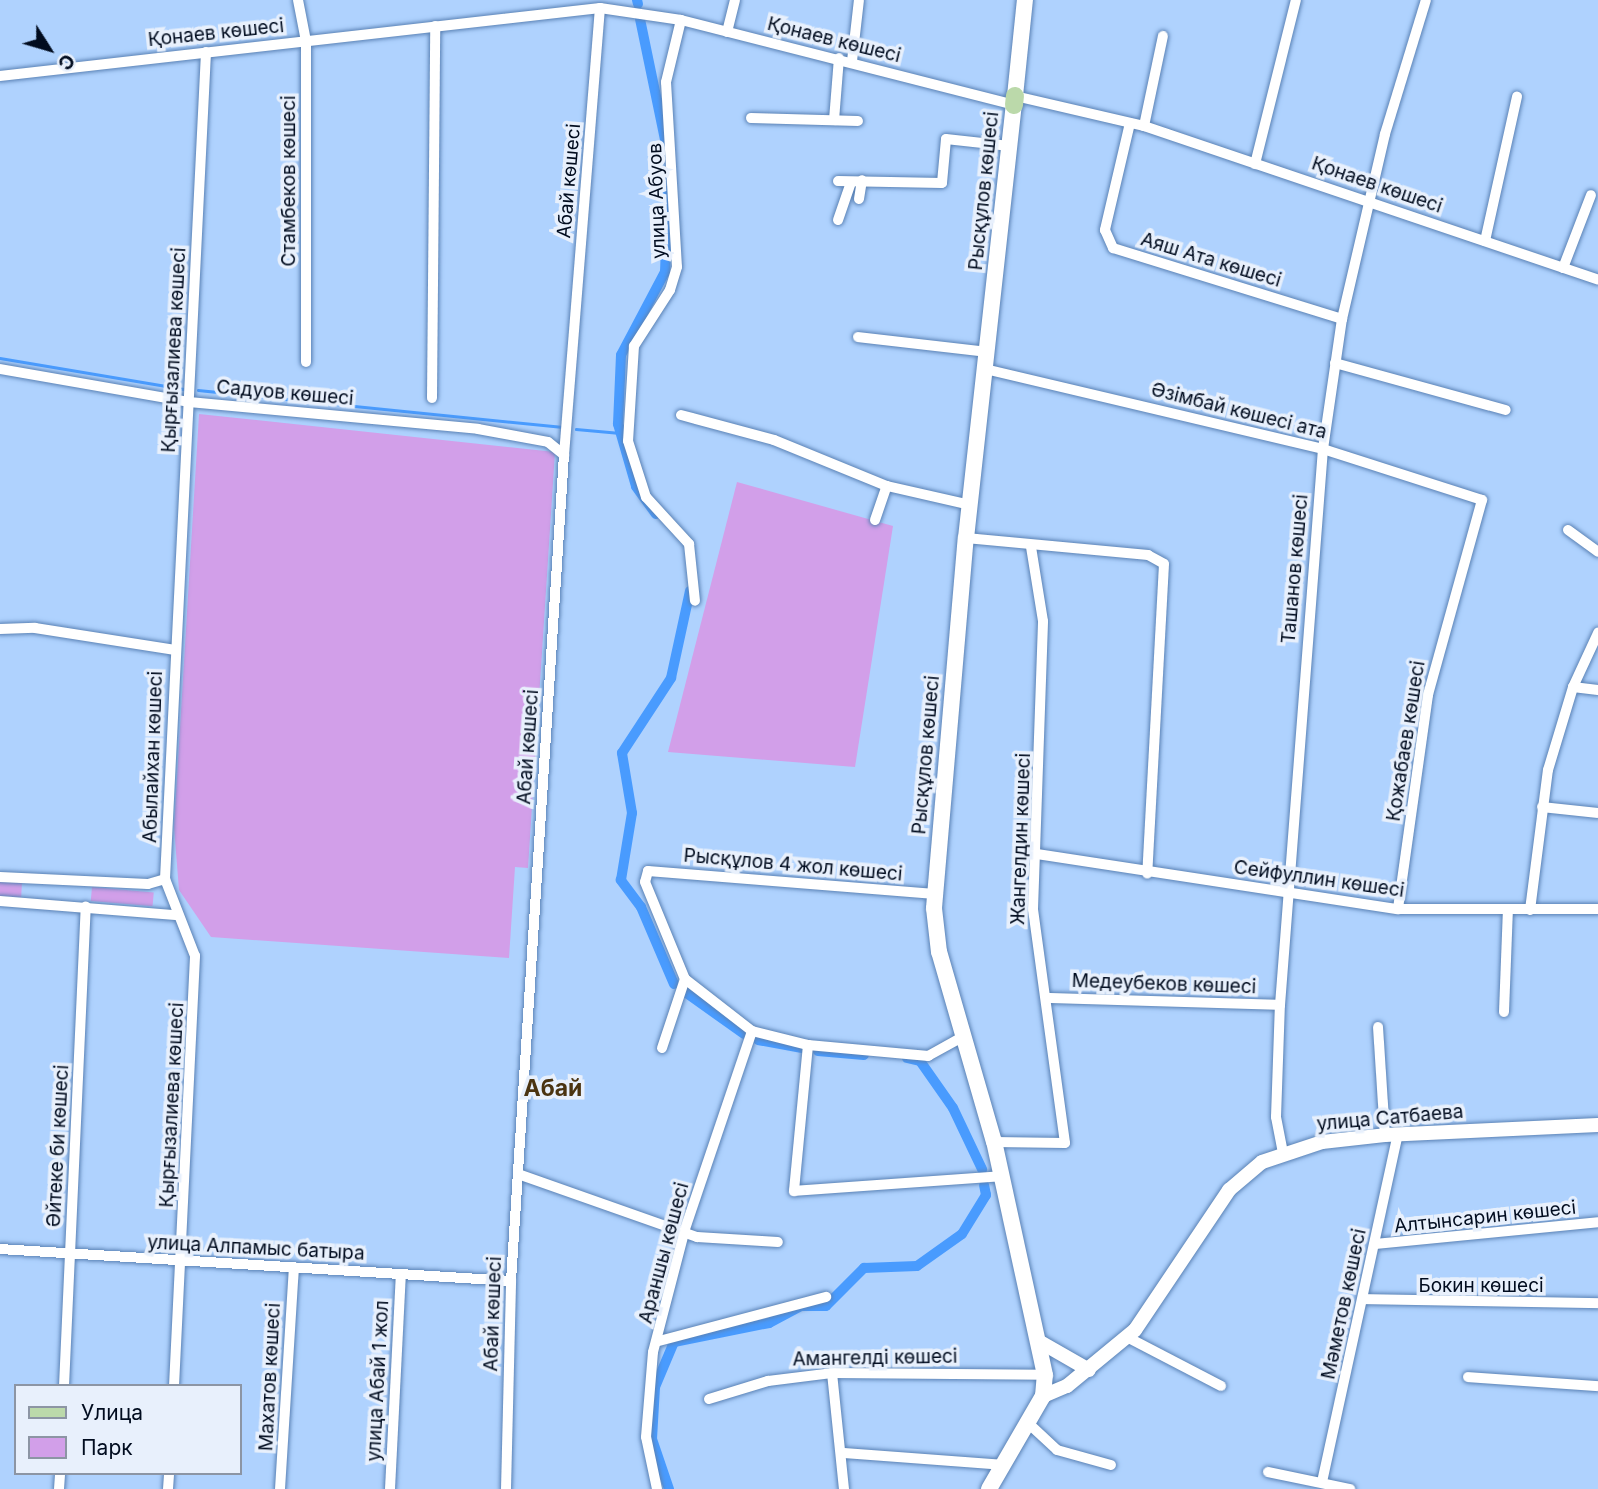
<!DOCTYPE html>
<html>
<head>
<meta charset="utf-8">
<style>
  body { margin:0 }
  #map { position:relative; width:1598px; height:1489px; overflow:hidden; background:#afd2fe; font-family:Inter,sans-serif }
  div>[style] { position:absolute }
  .green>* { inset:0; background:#d29fe9; transform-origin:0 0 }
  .stream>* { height:2.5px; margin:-1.25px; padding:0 1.25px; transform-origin:1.25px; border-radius:1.25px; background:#499bfe }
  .canal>* { height:10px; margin:-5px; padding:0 5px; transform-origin:5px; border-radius:5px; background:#499bfe }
  .roads { filter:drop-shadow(0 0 2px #5a82b5) drop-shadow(0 0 2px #5a82b5) }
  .minor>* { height:10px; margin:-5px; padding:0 5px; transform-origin:5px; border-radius:5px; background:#fff }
  .tertiary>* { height:14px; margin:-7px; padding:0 7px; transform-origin:7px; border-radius:7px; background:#fff }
  .secondary>* { height:16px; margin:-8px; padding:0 8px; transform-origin:8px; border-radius:8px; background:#fff }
  .primary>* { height:18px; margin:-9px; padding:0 9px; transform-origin:9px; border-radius:9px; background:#bbd9aa }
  span { translate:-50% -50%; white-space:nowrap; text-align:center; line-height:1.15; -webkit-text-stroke:7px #e8f0fc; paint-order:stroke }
  .street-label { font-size:19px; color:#010c1f }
  .quarter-label { font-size:23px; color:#4b3411; font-weight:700 }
  .legend { position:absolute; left:14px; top:1384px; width:228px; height:91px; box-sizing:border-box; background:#e8f0fc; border:2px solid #8c95a4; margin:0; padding:9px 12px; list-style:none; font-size:21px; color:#010c1f }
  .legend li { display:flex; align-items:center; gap:14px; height:35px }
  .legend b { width:35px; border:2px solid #8c95a4 }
  .north { position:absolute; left:14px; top:14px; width:70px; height:70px; -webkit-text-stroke:5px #e8f0fc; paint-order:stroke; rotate:127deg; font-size:19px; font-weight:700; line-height:28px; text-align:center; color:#010c1f }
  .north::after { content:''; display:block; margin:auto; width:24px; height:32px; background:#010c1f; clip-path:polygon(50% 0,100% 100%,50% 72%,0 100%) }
</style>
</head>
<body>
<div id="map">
  <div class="green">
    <div style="clip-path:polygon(199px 414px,555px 452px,528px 868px,515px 867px,509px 958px,211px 937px,179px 890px,174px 827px)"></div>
    <div style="clip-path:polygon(737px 482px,893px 526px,855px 767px,668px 752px)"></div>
    <div style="left:0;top:881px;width:22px;height:15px;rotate:3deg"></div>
    <div style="left:92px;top:887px;width:62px;height:14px;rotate:5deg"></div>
  </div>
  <div class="stream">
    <div style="left:0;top:358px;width:186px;rotate:9.6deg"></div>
    <div style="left:198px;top:390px;width:364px;rotate:5.8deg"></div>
    <div style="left:576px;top:429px;width:44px;rotate:5.2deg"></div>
  </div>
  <div class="canal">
    <div style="left:637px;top:0;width:4px;rotate:76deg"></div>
    <div style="left:640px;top:19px;width:128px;rotate:78.3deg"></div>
    <div style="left:656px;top:514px;width:34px;rotate:-126deg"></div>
    <div style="left:636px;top:486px;width:65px;rotate:-106.2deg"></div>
    <div style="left:618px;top:424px;width:69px;rotate:-87.5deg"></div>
    <div style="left:621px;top:355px;width:94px;rotate:-62.1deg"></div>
    <div style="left:665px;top:272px;width:81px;rotate:-87.9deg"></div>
    <div style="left:674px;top:984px;width:84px;rotate:-113.2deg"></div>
    <div style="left:641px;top:907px;width:34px;rotate:-127deg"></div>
    <div style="left:621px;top:880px;width:68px;rotate:-80.7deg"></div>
    <div style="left:632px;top:813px;width:61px;rotate:-99.5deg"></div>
    <div style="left:622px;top:753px;width:90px;rotate:-56.8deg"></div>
    <div style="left:671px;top:678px;width:89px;rotate:-77.7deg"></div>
    <div style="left:685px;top:992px;width:72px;rotate:35.4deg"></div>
    <div style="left:758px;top:1040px;width:45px;rotate:10.3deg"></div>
    <div style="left:818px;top:1051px;width:46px;rotate:5deg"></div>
    <div style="left:907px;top:1058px;width:13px;rotate:13deg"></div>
    <div style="left:920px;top:1061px;width:57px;rotate:54.9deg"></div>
    <div style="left:953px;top:1108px;width:68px;rotate:64.6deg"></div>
    <div style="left:669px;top:1489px;width:53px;rotate:-108.8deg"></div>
    <div style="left:652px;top:1439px;width:52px;rotate:-86.7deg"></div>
    <div style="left:655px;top:1387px;width:49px;rotate:-67.1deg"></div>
    <div style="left:674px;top:1342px;width:97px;rotate:-11.3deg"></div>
    <div style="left:769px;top:1323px;width:36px;rotate:-28deg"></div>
    <div style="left:801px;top:1306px;width:25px"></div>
    <div style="left:826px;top:1306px;width:54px;rotate:-45deg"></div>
    <div style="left:864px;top:1268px;width:53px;rotate:-2.2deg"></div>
    <div style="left:917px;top:1266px;width:55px;rotate:-35.4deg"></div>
    <div style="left:962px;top:1234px;width:46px;rotate:-58.4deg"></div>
    <div style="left:986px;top:1195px;width:10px;rotate:-101deg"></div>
  </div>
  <div class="roads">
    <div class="minor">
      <div style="left:298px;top:0;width:42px;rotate:79deg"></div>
      <div style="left:306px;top:41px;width:321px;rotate:90deg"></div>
      <div style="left:681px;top:20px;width:64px;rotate:103.6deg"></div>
      <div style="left:666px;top:82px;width:185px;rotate:86.6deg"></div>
      <div style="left:677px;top:267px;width:24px;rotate:107deg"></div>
      <div style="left:670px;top:290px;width:67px;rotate:122.7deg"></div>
      <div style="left:634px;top:346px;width:95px;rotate:93.6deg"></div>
      <div style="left:628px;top:441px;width:59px;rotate:72.2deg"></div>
      <div style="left:646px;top:497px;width:64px;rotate:47.5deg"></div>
      <div style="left:689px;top:544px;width:57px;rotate:84deg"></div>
      <div style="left:727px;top:32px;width:33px;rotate:-76deg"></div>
      <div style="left:852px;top:61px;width:61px;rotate:-83.5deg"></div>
      <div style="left:0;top:76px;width:604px;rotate:-6.47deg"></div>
      <div style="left:600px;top:8px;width:82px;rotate:8.4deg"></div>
      <div style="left:681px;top:20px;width:344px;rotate:14.3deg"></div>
      <div style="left:1015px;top:96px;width:132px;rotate:13.1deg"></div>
      <div style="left:1144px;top:126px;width:479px;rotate:18.7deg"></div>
      <div style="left:751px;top:118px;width:107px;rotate:1.6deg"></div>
      <div style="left:834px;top:120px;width:62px;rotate:-85.4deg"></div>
      <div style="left:1130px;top:123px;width:110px;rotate:103.2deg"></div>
      <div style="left:1105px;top:230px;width:20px;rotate:66deg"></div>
      <div style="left:1113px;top:248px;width:240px;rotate:17.2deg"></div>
      <div style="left:1144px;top:126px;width:92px;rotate:-78.1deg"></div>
      <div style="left:1255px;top:164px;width:169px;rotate:-76deg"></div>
      <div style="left:838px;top:181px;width:104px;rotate:1.1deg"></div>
      <div style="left:942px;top:183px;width:44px;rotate:-84.8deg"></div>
      <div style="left:946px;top:139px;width:64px;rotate:6.2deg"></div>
      <div style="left:859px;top:199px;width:19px;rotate:-81deg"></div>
      <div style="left:838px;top:220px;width:39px;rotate:-71deg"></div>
      <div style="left:1485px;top:241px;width:148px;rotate:-77.5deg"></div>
      <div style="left:1563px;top:268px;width:78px;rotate:-69deg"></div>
      <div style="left:858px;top:337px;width:130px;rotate:6.6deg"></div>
      <div style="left:1335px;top:363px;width:177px;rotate:15.4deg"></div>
      <div style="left:0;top:369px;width:192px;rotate:9.9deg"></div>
      <div style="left:189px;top:402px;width:290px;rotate:5.3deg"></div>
      <div style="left:478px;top:429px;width:71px;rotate:10.5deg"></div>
      <div style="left:548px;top:442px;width:21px;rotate:39deg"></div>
      <div style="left:985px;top:369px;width:347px;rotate:13.3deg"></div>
      <div style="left:1323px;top:449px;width:167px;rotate:17.8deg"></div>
      <div style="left:1482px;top:500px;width:202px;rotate:105.5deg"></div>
      <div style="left:1428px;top:695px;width:216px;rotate:98deg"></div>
      <div style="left:432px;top:398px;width:372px;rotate:-89.5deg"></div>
      <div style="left:681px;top:415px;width:96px;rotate:15deg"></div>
      <div style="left:774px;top:440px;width:122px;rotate:22.2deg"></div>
      <div style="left:887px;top:486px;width:85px;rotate:12.9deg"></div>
      <div style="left:875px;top:520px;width:36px;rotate:-71deg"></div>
      <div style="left:1568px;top:530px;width:37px;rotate:36deg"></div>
      <div style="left:966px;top:538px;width:183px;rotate:5.3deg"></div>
      <div style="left:1148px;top:555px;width:18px;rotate:29deg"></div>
      <div style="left:1164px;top:564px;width:310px;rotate:93.1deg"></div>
      <div style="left:0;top:629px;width:35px;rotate:-2deg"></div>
      <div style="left:35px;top:628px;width:142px;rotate:8.9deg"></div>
      <div style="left:1573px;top:687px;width:25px;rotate:7deg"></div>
      <div style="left:1542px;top:807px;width:56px;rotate:6.1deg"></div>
      <div style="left:1037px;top:854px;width:365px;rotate:8.7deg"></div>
      <div style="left:1398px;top:909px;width:200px"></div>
      <div style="left:0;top:877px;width:148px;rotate:2.7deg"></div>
      <div style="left:148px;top:884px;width:18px;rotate:-16deg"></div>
      <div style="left:935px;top:894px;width:288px;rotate:-175.4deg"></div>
      <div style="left:648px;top:871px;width:11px;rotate:105deg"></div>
      <div style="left:645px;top:882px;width:105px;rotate:67.6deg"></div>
      <div style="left:685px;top:979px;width:85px;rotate:37.8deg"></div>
      <div style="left:752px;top:1031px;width:58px;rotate:14deg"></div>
      <div style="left:808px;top:1045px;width:121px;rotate:5.2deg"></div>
      <div style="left:928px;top:1056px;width:39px;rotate:-29deg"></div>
      <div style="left:0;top:901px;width:176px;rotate:4.6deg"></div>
      <div style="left:1530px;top:910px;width:141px;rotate:-82.7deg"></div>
      <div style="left:1548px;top:770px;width:87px;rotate:-73.2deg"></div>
      <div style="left:1573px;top:687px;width:60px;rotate:-65.2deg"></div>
      <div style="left:1047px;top:998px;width:233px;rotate:1.7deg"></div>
      <div style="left:1504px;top:1012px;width:102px;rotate:-87.8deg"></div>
      <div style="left:1378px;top:1027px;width:108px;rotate:86.3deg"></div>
      <div style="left:808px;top:1045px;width:147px;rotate:95.5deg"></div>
      <div style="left:794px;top:1191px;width:209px;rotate:-4.1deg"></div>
      <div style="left:662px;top:1048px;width:73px;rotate:-71.6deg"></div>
      <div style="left:994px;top:1142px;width:71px;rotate:0.8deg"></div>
      <div style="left:1065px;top:1143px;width:236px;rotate:-97.8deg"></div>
      <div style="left:1033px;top:909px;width:288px;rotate:-88deg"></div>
      <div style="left:1043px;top:621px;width:75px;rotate:-99.2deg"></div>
      <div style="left:1283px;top:1153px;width:37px;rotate:-101deg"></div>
      <div style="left:1276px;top:1117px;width:112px;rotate:-88deg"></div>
      <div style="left:1280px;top:1005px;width:558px;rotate:-85.58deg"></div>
      <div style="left:1323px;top:449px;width:131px;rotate:-81.7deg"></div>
      <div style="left:1342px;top:319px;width:190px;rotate:-76.9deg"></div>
      <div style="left:1385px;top:134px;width:140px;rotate:-73deg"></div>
      <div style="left:518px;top:1174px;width:190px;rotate:19.4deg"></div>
      <div style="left:697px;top:1237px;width:81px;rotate:3.5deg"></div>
      <div style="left:1375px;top:1244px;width:224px;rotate:-5.6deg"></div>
      <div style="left:0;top:1249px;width:512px;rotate:3.58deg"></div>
      <div style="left:1363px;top:1299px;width:235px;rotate:1deg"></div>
      <div style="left:1127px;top:1337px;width:106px;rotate:27.5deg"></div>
      <div style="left:659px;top:1341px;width:173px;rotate:-14.8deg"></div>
      <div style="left:832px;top:1373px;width:117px;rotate:84.1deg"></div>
      <div style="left:1468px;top:1377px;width:130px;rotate:4deg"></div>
      <div style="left:64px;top:1386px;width:480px;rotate:-87.4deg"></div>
      <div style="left:174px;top:1386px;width:431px;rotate:-87.2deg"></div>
      <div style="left:195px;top:956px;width:83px;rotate:-111.3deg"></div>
      <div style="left:165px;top:879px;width:828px;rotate:-87.16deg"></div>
      <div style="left:709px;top:1399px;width:62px;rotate:-17deg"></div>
      <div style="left:768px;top:1381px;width:64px;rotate:-7.1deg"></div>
      <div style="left:832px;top:1373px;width:213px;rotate:0.5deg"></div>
      <div style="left:1027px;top:1422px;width:41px;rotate:43deg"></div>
      <div style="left:1057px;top:1450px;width:56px;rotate:15.5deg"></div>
      <div style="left:844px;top:1453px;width:158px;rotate:4.3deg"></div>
      <div style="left:1268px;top:1472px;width:84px;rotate:11.7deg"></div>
      <div style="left:1322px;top:1482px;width:356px;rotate:-77.7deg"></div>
      <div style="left:59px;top:1489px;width:16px;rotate:-86deg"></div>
      <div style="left:168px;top:1489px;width:16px;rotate:-86deg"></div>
      <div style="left:280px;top:1489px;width:222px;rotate:-86.4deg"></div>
      <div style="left:390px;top:1489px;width:215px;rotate:-87.1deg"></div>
      <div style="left:506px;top:1489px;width:208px;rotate:-88.6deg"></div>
      <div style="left:511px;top:1281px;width:828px;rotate:-86.33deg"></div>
      <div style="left:564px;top:455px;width:448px;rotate:-85.4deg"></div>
      <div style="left:657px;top:1489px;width:53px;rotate:-101.9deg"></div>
      <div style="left:646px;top:1437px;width:85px;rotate:-85.3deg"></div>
      <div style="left:653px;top:1352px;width:127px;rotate:-75.4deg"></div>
      <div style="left:685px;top:1229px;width:209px;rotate:-71.3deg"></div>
    </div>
    <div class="tertiary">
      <div style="left:1042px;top:1343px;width:54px;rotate:29.9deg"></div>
      <div style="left:1043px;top:1396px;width:26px;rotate:-23deg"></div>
      <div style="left:1067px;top:1386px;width:88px;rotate:-39.5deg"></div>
      <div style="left:1135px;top:1330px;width:169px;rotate:-56.1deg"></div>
      <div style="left:1229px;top:1190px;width:43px;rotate:-40.3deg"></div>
      <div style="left:1262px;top:1162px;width:63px;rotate:-18.4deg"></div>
      <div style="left:1322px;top:1142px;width:63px;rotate:-6.3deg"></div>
      <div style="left:1385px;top:1135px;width:213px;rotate:-2.7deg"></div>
    </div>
    <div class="secondary">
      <div style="left:1015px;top:96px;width:97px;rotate:-84.1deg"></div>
      <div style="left:989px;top:1489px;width:108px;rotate:-59.9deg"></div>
      <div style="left:1043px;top:1396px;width:21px;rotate:-85deg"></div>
      <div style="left:1045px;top:1375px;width:239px;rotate:-102.3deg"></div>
      <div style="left:994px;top:1142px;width:198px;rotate:-106.1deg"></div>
      <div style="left:939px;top:952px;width:44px;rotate:-96.5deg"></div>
      <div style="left:934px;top:908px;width:371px;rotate:-85.1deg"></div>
      <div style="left:966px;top:538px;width:436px;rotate:-83.7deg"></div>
    </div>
    <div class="primary">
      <div style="left:1014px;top:105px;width:9px;rotate:-84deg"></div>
    </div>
  </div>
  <div class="street-label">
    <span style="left:216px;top:33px;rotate:-6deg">Қонаев көшесі</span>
    <span style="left:834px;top:40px;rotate:14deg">Қонаев көшесі</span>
    <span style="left:289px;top:181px;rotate:-90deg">Стамбеков көшесі</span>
    <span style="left:569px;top:181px;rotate:-85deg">Абай көшесі</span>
    <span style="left:1377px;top:185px;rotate:19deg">Қонаев көшесі</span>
    <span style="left:984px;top:191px;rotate:-84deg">Рысқұлов көшесі</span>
    <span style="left:657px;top:201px;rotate:-92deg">улица Абуов</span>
    <span style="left:1211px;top:260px;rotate:17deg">Аяш Ата көшесі</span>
    <span style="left:174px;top:350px;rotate:-87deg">Қырғызалиева көшесі</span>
    <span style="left:285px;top:393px;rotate:5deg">Садуов көшесі</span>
    <span style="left:1239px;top:411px;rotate:14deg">Әзімбай көшесі ата</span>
    <span style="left:1295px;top:569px;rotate:-85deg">Ташанов көшесі</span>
    <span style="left:1406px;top:741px;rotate:-81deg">Қожабаев көшесі</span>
    <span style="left:528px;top:747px;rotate:-86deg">Абай көшесі</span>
    <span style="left:926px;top:755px;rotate:-85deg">Рысқұлов көшесі</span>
    <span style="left:153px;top:757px;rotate:-88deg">Абылайхан көшесі</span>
    <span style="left:1021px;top:839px;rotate:-88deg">Жангелдин көшесі</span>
    <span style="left:793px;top:865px;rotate:5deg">Рысқұлов 4 жол көшесі</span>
    <span style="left:1319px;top:879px;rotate:8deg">Сейфуллин көшесі</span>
    <span style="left:1164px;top:984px;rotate:2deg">Медеубеков көшесі</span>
    <span style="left:172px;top:1105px;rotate:-87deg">Қырғызалиева көшесі</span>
    <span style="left:1390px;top:1118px;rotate:-5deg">улица Сатбаева</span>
    <span style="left:58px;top:1146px;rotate:-87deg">Әйтеке би көшесі</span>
    <span style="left:1485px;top:1217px;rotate:-6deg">Алтынсарин көшесі</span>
    <span style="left:256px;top:1248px;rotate:3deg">улица Алпамыс батыра</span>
    <span style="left:664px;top:1253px;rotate:-75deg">Араншы көшесі</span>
    <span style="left:1481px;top:1286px">Бокин көшесі</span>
    <span style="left:1344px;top:1304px;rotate:-78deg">Мәметов көшесі</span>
    <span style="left:493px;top:1314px;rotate:-88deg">Абай көшесі</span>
    <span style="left:875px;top:1358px;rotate:-1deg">Амангелді көшесі</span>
    <span style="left:270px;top:1377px;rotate:-87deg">Махатов көшесі</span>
    <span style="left:378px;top:1381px;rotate:-87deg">улица Абай 1 жол</span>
  </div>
  <div class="quarter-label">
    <span style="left:553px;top:1088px">Абай</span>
  </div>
  <ul class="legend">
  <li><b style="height:9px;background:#bbd9aa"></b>Улица</li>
  <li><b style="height:19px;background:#d29fe9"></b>Парк</li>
  </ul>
  <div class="north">С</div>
</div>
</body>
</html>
